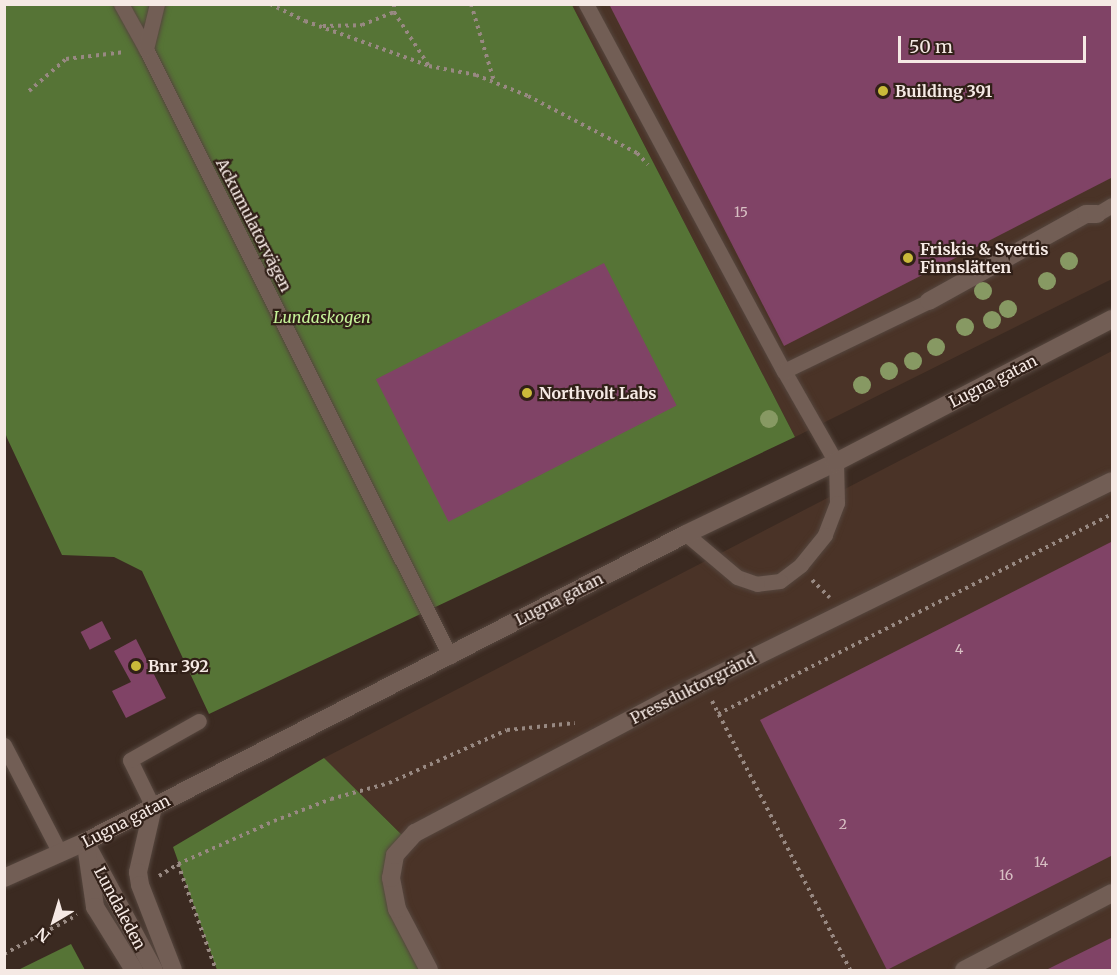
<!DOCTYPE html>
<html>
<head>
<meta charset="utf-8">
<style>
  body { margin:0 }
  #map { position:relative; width:1117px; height:975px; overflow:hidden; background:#3b2a21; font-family:Merriweather,serif }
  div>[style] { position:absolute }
  .built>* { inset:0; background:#4a3327 }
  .forest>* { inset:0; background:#567436 }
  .building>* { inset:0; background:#804366; transform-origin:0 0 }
  .path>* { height:4px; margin-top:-2px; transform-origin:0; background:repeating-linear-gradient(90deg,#988982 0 3px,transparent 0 7.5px) }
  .roads { filter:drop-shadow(0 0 2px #55463e) drop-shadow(0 0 2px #55463e) }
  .lane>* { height:15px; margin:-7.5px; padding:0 7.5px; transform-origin:7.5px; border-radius:7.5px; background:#725e55 }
  .street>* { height:18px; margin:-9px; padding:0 9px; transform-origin:9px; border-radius:9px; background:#725e55 }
  .secondary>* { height:18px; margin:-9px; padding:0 9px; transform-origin:9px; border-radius:9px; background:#725e55 }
  .trees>* { width:18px; height:18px; margin:-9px; border-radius:50%; background:#879963 }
  .dots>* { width:16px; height:16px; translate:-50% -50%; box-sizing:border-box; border:3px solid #312018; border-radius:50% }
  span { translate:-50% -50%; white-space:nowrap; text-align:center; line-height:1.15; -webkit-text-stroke:4.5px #312018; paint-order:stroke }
  .number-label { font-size:14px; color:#d8c0c4 }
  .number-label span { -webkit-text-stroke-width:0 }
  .poi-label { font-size:16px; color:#f5e9e4; font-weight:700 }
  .left { translate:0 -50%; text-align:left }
  .street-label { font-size:16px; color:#f5e9e4 }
  .park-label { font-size:16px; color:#c6f399; font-style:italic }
  .frame { position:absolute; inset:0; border:6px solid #f5e9e4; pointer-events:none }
  .north { position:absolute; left:24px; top:891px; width:60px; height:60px; -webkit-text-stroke:4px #312018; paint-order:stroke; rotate:218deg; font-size:16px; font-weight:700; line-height:24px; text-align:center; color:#f5e9e4 }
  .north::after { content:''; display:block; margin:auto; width:21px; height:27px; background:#f5e9e4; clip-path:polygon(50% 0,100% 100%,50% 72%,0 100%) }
  .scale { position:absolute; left:898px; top:36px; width:188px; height:27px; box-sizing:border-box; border:3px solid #f5e9e4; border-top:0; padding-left:8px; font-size:18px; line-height:21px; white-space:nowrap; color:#f5e9e4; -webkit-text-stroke:4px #312018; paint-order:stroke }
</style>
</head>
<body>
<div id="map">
  <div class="built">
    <div style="clip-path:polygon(572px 5px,1112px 5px,1112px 279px,795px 437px)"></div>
    <div style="clip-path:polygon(1112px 351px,1112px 970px,424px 970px,390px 906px,408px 841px,324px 758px)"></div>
  </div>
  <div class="forest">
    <div style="clip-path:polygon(4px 5px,572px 5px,795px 437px,209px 714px,142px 571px,114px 557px,62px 555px,7px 438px,4px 429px)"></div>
    <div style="clip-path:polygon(324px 758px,408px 841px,392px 867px,424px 970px,217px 970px,173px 847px)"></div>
    <div style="clip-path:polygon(71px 944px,85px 970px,18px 970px)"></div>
  </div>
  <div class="building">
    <div style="clip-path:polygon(609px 4px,1113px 4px,1113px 177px,784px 346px)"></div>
    <div style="left:604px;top:263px;width:160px;height:256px;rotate:63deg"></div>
    <div style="clip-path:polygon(1113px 541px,1113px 855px,887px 970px,760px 720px)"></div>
    <div style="left:102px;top:621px;width:20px;height:24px;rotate:63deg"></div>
    <div style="clip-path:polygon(136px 639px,166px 698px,126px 718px,112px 691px,131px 682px,114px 651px)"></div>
    <div style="clip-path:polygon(1113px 937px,1113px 970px,1046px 970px)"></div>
  </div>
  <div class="path">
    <div style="left:270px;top:4px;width:39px;rotate:26deg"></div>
    <div style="left:305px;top:21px;width:132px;rotate:19.9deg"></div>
    <div style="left:429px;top:66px;width:48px;rotate:10.8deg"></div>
    <div style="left:476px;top:75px;width:56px;rotate:22deg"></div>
    <div style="left:528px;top:96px;width:123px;rotate:27.6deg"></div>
    <div style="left:637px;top:153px;width:16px;rotate:47deg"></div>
    <div style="left:394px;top:4px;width:8px;rotate:90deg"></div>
    <div style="left:394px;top:12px;width:64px;rotate:57.1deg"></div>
    <div style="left:471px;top:4px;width:80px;rotate:73.4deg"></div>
    <div style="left:323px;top:26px;width:39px;rotate:-1deg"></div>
    <div style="left:362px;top:25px;width:35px;rotate:-22deg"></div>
    <div style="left:29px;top:91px;width:49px;rotate:-40.9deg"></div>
    <div style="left:66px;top:59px;width:59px;rotate:-6.8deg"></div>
    <div style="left:812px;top:580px;width:25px;rotate:45deg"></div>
    <div style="left:712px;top:701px;width:302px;rotate:62.8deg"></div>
    <div style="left:718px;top:714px;width:442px;rotate:-26.9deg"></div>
    <div style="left:178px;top:864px;width:113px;rotate:70.3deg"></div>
    <div style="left:159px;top:876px;width:22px;rotate:-32deg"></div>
    <div style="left:178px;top:864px;width:105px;rotate:-24.1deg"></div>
    <div style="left:274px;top:821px;width:61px;rotate:-21.1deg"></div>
    <div style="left:331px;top:799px;width:60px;rotate:-15.4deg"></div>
    <div style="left:389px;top:783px;width:129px;rotate:-24.2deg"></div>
    <div style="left:507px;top:730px;width:68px;rotate:-5.9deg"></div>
    <div style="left:4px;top:954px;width:83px;rotate:-28.1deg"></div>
  </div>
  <div class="roads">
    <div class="lane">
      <div style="left:121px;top:4px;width:51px;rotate:60.9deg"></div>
      <div style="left:146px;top:49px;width:679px;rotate:63.4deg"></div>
      <div style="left:586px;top:4px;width:417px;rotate:61.7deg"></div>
      <div style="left:784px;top:371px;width:105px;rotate:60.3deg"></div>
      <div style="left:836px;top:462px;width:41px;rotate:88.6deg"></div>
      <div style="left:837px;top:503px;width:34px;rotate:111deg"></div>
      <div style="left:825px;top:535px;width:38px;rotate:129deg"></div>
      <div style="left:801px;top:565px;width:26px;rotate:143deg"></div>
      <div style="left:780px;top:581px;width:23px;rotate:173deg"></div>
      <div style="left:757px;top:584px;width:21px;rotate:-161deg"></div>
      <div style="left:737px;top:577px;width:67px;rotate:-139.9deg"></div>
      <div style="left:146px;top:49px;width:46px;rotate:-76.3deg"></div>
      <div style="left:1097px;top:214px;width:17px;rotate:-31deg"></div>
      <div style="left:784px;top:371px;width:161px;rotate:-25.8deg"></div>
      <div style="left:4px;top:745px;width:122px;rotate:62.6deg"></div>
      <div style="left:153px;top:807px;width:52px;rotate:-116.1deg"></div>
      <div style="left:130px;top:760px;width:79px;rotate:-29.5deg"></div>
    </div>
    <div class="street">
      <div style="left:929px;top:301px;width:179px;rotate:-29deg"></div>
      <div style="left:1086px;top:214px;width:11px"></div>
      <div style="left:429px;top:970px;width:69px;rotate:-117.7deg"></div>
      <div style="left:397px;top:909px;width:32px;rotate:-101deg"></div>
      <div style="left:391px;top:878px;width:23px;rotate:-80deg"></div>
      <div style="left:395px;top:855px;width:30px;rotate:-48deg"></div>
      <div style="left:415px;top:833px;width:289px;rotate:-27.8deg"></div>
      <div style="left:671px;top:698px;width:491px;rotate:-26.2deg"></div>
      <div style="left:964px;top:970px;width:167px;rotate:-27.5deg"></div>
    </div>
    <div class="secondary">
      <div style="left:153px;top:807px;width:67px;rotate:103deg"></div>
      <div style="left:138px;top:872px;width:13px;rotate:81deg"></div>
      <div style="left:140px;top:885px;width:91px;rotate:68.8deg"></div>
      <div style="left:85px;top:842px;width:145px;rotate:61.7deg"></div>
      <div style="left:87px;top:852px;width:56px;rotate:81.7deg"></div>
      <div style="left:95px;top:907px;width:74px;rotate:58.2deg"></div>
      <div style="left:4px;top:878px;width:89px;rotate:-24deg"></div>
      <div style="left:85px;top:842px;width:675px;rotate:-27.13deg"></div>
      <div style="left:686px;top:534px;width:166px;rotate:-25.6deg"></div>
      <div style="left:836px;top:462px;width:311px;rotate:-27.4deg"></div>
    </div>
  </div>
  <div class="trees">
    <div style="left:1069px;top:261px"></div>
    <div style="left:1047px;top:281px"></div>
    <div style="left:983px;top:291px"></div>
    <div style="left:1008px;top:309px"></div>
    <div style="left:992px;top:320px"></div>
    <div style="left:965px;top:327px"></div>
    <div style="left:936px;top:347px"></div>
    <div style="left:913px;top:361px"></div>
    <div style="left:889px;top:371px"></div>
    <div style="left:862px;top:385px"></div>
    <div style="left:769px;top:419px"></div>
  </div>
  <div class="dots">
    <div style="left:883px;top:91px;background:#caba3a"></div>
    <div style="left:908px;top:258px;background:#caba3a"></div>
    <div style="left:527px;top:393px;background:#caba3a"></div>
    <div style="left:136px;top:666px;background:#caba3a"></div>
  </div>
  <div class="number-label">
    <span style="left:741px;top:212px">15</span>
    <span style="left:959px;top:649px">4</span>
    <span style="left:843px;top:824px">2</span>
    <span style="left:1041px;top:862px">14</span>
    <span style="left:1006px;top:875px">16</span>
  </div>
  <div class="poi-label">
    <span class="left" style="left:895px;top:91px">Building 391</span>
    <span class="left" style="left:920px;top:258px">Friskis &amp; Svettis<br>Finnslätten</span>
    <span class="left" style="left:539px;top:393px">Northvolt Labs</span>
    <span class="left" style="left:148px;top:666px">Bnr 392</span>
  </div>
  <div class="street-label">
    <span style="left:254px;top:225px;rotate:63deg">Ackumulatorvägen</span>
    <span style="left:993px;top:381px;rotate:-27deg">Lugna gatan</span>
    <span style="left:559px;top:599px;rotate:-27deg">Lugna gatan</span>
    <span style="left:693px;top:688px;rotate:-27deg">Pressduktorgränd</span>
    <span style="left:126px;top:821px;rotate:-27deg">Lugna gatan</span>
    <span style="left:120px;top:908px;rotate:62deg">Lundaleden</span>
  </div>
  <div class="park-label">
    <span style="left:322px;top:317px">Lundaskogen</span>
  </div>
  <div class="frame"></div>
  <div class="north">N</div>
  <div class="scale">50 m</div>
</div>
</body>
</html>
